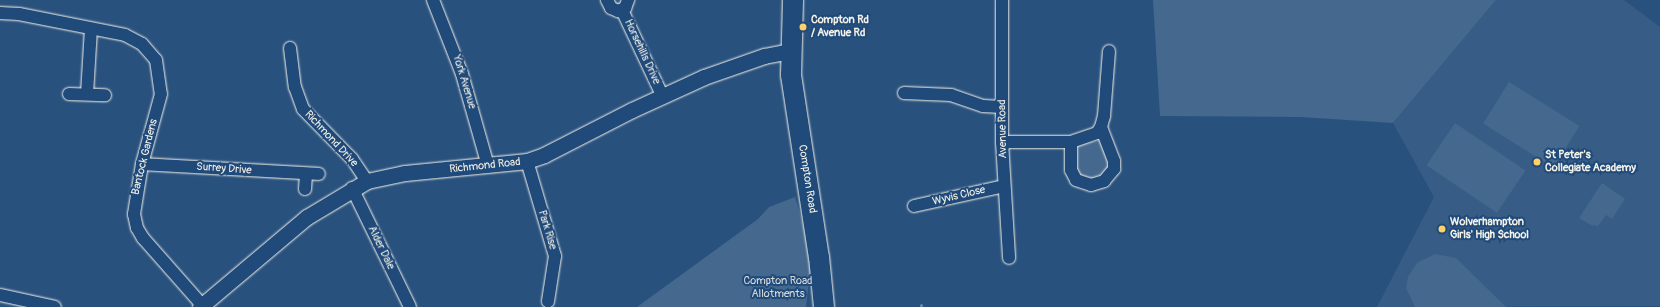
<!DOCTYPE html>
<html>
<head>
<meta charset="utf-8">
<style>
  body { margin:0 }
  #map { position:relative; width:1660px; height:307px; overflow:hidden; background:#28517e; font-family:Pangolin,sans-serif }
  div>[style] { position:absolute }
  .built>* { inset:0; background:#375d86 }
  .green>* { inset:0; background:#45688e; transform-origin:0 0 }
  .stream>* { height:3px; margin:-1.5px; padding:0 1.5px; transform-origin:1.5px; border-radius:1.5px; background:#6e88a2 }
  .roads { filter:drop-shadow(0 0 1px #f4f1e8) drop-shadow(0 0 1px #f4f1e8) }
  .minor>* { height:12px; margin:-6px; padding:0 6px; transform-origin:6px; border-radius:6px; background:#1f4a7a }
  .tertiary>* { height:15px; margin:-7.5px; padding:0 7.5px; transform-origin:7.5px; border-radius:7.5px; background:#1f4a7a }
  .trunk>* { height:20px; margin:-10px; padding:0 10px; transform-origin:10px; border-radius:10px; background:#1f4a7a }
  .dots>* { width:11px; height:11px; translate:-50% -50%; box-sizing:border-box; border:2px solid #1f4a7a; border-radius:50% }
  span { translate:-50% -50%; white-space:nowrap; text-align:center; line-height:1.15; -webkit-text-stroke:4px #1f4a7a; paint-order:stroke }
  .poi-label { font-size:11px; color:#f4f1e8; font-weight:700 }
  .left { translate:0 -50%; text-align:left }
  .street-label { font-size:11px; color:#f4f1e8 }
  .park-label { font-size:11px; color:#dadcda }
</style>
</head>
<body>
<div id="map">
  <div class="built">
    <div style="clip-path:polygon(1496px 0,1624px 0,1660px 27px,1660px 306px,1377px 307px,1434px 197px,1393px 123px)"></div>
  </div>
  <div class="green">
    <div style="clip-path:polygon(1153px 0,1496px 0,1393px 123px,1300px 117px,1160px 116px)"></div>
    <div style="left:1509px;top:82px;width:83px;height:49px;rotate:32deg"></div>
    <div style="left:1455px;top:123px;width:85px;height:51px;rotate:34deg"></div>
    <div style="clip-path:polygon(1102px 140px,1111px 170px,1092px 183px,1078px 178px,1073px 146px)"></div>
    <div style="clip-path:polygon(1602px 183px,1625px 199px,1612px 219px,1606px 215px,1598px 226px,1591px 225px,1579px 218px)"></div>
    <div style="clip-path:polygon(795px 197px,812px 254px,806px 307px,637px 307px,758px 219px,769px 207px)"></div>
    <div style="clip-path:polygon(1435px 254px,1456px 258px,1506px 307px,1415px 307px,1406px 288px,1408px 277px,1417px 263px)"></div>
  </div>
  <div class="stream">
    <div style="left:921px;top:305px;width:2px;rotate:90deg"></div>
  </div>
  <div class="roads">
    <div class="minor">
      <div style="left:433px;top:0;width:79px;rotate:68.6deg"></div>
      <div style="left:462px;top:74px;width:96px;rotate:74.2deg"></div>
      <div style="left:607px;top:0;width:9px;rotate:63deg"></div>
      <div style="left:611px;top:8px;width:8px;rotate:23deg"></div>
      <div style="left:618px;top:11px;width:8px;rotate:-23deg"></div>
      <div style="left:625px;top:8px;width:9px;rotate:-69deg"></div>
      <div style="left:1002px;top:0;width:142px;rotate:90deg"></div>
      <div style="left:1002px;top:142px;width:116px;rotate:86.5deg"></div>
      <div style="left:622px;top:10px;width:94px;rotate:64.8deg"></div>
      <div style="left:0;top:13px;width:19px;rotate:3deg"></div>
      <div style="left:19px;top:14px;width:108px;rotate:11.2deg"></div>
      <div style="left:125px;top:35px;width:19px;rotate:28deg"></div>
      <div style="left:142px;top:44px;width:21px;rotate:49deg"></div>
      <div style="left:156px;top:60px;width:34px;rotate:82deg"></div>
      <div style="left:161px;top:94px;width:73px;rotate:105.2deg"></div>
      <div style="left:142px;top:164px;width:51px;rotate:99.1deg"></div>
      <div style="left:134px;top:214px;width:14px;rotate:78deg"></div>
      <div style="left:137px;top:228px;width:12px;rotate:59deg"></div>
      <div style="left:143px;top:238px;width:89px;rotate:48.6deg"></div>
      <div style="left:290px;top:48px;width:39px;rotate:83deg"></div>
      <div style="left:295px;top:87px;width:23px;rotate:70deg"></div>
      <div style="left:303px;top:109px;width:70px;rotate:45.6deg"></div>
      <div style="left:352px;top:159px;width:27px;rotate:56deg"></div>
      <div style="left:904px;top:93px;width:47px;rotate:2.4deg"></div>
      <div style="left:951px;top:95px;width:34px;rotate:19deg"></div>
      <div style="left:983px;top:106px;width:19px;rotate:3deg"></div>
      <div style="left:69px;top:94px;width:36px;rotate:2deg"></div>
      <div style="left:87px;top:94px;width:65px;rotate:-86.5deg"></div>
      <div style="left:1002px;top:142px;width:69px"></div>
      <div style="left:1071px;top:142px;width:28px;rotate:-19deg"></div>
      <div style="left:1097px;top:133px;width:7px;rotate:-56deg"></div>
      <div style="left:1101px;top:127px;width:11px;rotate:-75deg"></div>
      <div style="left:1104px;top:116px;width:65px;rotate:-85.6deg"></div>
      <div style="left:1071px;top:142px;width:28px;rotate:90deg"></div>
      <div style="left:1071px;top:170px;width:11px;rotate:63deg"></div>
      <div style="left:1076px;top:180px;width:16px;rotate:18deg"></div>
      <div style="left:1091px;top:185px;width:14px;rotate:-17deg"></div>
      <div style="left:1104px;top:181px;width:16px;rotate:-50deg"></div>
      <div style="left:1114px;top:169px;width:8px;rotate:-90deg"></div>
      <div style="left:1114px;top:161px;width:36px;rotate:-111deg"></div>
      <div style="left:527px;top:161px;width:99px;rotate:73.6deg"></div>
      <div style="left:555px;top:256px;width:46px;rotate:98.8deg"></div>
      <div style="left:142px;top:164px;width:177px;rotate:3.2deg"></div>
      <div style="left:352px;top:188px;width:132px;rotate:64deg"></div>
      <div style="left:305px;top:189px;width:15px;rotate:-86deg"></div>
      <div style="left:914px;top:206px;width:92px;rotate:-12.5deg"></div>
      <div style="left:0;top:295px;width:56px;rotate:12.3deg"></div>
    </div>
    <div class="tertiary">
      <div style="left:200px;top:307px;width:140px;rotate:-40.1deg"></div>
      <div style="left:307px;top:217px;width:70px;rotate:-31deg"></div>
      <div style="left:367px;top:181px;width:39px;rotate:-12deg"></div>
      <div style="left:405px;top:173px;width:123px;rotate:-5.6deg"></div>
      <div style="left:527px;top:161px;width:18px;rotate:-19deg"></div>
      <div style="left:544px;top:155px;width:99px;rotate:-27.1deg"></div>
      <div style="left:632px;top:110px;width:79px;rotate:-24.6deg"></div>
      <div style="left:704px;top:77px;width:64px;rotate:-19.3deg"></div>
      <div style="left:764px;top:56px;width:26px;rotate:-11deg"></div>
    </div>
    <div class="trunk">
      <div style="left:793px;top:0;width:75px;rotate:91.5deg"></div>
      <div style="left:791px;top:75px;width:184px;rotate:81.3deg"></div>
      <div style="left:819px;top:257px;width:50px;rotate:84.3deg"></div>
    </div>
  </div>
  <div class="dots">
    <div style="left:803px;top:27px;background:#ffd166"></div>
    <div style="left:1537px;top:162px;background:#ffd166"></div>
    <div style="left:1442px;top:229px;background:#ffd166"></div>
  </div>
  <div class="poi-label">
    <span class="left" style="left:811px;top:27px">Compton Rd<br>/ Avenue Rd</span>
    <span class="left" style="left:1545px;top:162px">St Peter's<br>Collegiate Academy</span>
    <span class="left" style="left:1450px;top:229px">Wolverhampton<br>Girls' High School</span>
  </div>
  <div class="street-label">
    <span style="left:642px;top:52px;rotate:65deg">Horsehills Drive</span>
    <span style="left:464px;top:82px;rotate:73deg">York Avenue</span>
    <span style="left:1003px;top:129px;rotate:-91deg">Avenue Road</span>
    <span style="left:331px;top:139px;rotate:47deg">Richmond Drive</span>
    <span style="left:145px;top:157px;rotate:-76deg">Bantock Gardens</span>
    <span style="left:485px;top:166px;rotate:-6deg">Richmond Road</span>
    <span style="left:224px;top:169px;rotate:4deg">Surrey Drive</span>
    <span style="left:807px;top:179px;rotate:81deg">Compton Road</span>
    <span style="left:959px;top:196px;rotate:-13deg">Wyvis Close</span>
    <span style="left:547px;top:230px;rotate:73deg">Park Rise</span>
    <span style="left:381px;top:248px;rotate:64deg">Alder Dale</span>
  </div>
  <div class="park-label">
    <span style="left:778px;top:288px">Compton Road<br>Allotments</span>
  </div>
</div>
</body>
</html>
